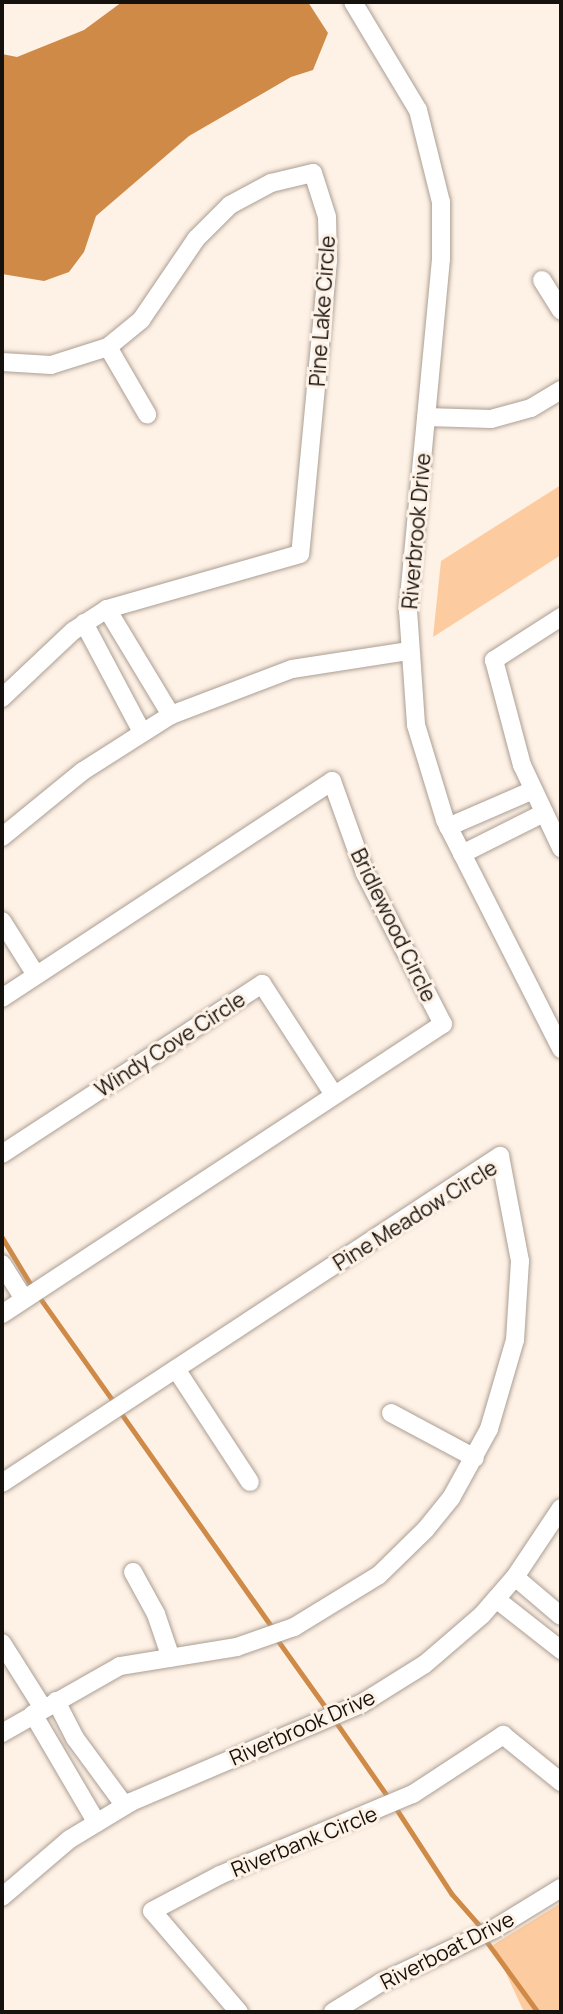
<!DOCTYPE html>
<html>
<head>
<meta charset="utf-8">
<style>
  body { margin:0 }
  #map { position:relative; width:563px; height:2014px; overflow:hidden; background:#fef1e5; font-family:Manrope,sans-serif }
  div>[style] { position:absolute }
  .green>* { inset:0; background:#fdcba0 }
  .water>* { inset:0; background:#cf8a47 }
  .stream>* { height:4.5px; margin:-2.25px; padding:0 2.25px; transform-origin:2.25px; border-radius:2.25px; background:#cf8a47 }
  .roads { filter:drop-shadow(0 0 2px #ab9e93) drop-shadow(0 0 2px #ab9e93) }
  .minor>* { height:18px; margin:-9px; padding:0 9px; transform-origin:9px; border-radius:9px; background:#fff }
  span { translate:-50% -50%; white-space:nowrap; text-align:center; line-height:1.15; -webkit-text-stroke:6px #fef1e5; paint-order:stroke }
  .street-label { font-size:21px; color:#15110d }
  .frame { position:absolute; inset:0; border:4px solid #15110d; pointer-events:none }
</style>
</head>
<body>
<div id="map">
  <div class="green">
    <div style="clip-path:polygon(561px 485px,561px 555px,433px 637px,441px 561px)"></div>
    <div style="clip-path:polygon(561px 1903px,561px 2012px,524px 2012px,493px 1945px)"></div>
  </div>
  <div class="water">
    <div style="clip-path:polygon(122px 2px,308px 2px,328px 33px,313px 70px,291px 77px,189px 136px,96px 216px,84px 252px,69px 272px,44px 281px,2px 274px,2px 54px,17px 57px,84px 30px)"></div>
  </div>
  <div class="stream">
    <div style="left:2px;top:1237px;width:60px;rotate:58.7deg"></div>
    <div style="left:38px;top:1295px;width:131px;rotate:54.6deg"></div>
    <div style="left:119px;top:1410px;width:267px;rotate:54.8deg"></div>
    <div style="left:277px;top:1639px;width:90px;rotate:54.5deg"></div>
    <div style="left:334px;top:1719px;width:96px;rotate:55.2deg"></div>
    <div style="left:394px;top:1805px;width:106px;rotate:56.9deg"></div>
    <div style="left:452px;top:1894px;width:45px;rotate:48.6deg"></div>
    <div style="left:485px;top:1939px;width:90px;rotate:54deg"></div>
  </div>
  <div class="roads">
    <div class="minor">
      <div style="left:353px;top:2px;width:126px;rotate:59deg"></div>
      <div style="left:418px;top:110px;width:95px;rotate:76deg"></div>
      <div style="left:441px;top:202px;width:57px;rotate:90deg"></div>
      <div style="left:441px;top:259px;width:353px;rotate:95.4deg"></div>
      <div style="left:408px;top:610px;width:115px;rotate:86deg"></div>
      <div style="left:416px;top:725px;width:99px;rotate:73deg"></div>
      <div style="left:445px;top:820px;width:257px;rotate:63.1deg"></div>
      <div style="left:542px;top:280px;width:36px;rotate:58deg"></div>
      <div style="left:108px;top:347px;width:78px;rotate:59.8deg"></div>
      <div style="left:2px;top:362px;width:49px;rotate:3.5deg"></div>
      <div style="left:51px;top:365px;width:60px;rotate:-17.5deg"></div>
      <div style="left:108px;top:347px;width:43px;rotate:-39.3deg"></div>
      <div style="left:141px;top:320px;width:98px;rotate:-55.8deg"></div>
      <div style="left:196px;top:239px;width:48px;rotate:-45deg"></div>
      <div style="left:230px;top:205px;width:47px;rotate:-28.2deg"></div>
      <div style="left:271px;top:183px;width:43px;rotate:-13.4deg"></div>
      <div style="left:313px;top:173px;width:46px;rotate:72.3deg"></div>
      <div style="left:327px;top:217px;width:43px;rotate:88.7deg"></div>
      <div style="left:328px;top:260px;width:295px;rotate:95.4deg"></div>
      <div style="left:300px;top:554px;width:201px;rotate:164.1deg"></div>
      <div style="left:107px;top:609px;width:40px;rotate:147.1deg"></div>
      <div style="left:73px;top:631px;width:98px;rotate:136.7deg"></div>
      <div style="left:426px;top:417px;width:65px;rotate:1.8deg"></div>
      <div style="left:491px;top:419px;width:41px;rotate:-15.4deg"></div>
      <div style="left:531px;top:408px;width:35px;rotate:-31deg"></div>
      <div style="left:107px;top:609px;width:124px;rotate:58.9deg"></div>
      <div style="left:561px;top:617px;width:80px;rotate:147.3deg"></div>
      <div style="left:494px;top:660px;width:109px;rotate:75.1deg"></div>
      <div style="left:522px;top:765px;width:92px;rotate:64.8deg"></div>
      <div style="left:84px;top:623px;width:123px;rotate:62deg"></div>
      <div style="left:448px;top:827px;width:93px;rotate:-23.5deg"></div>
      <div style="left:2px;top:837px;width:104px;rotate:-39.2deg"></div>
      <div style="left:83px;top:771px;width:104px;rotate:-32.5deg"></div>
      <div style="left:171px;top:715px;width:129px;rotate:-20.8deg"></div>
      <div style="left:292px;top:669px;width:117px;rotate:-8.8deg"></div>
      <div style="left:462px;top:854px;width:92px;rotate:-26.6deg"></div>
      <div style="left:2px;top:921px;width:64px;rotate:57.8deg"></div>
      <div style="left:2px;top:998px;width:395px;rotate:-33.3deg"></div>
      <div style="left:332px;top:781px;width:98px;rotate:70.3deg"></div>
      <div style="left:365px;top:873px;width:170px;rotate:62.7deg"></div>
      <div style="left:443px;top:1024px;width:528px;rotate:146.67deg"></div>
      <div style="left:2px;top:1154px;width:311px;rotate:-33.2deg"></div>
      <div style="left:262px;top:984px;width:132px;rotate:57deg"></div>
      <div style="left:2px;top:1264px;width:41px;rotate:57.8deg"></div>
      <div style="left:176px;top:1369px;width:135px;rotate:56.8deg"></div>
      <div style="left:391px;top:1413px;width:95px;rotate:28.2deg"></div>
      <div style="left:2px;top:1483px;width:596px;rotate:-33.29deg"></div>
      <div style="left:500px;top:1156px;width:107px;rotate:79.2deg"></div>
      <div style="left:520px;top:1261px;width:79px;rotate:93.6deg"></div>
      <div style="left:515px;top:1340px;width:93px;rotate:106.3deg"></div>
      <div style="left:489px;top:1429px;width:79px;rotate:118.8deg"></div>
      <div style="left:451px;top:1498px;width:40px;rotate:129deg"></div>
      <div style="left:426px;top:1529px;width:66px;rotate:135.6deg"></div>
      <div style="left:379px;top:1575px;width:100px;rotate:148.5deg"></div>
      <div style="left:294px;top:1627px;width:60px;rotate:160.7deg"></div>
      <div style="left:237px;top:1647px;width:119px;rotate:170.8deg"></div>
      <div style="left:120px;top:1666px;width:136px;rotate:150.4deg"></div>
      <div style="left:133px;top:1572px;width:48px;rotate:61.3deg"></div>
      <div style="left:156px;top:1614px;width:46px;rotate:71.2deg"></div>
      <div style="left:515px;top:1577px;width:60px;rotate:40.3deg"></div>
      <div style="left:496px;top:1599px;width:83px;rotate:38.1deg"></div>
      <div style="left:2px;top:1643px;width:77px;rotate:57.8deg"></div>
      <div style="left:56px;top:1701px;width:42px;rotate:62.8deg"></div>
      <div style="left:75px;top:1738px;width:84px;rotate:53.7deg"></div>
      <div style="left:33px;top:1714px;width:126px;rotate:59.6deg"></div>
      <div style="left:2px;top:1897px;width:89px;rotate:-40.5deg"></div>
      <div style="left:70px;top:1839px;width:71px;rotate:-31.2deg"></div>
      <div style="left:131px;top:1802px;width:250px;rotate:-23.1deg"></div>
      <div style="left:361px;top:1704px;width:75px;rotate:-32deg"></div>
      <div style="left:425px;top:1664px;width:75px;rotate:-40.7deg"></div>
      <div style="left:482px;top:1615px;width:50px;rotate:-49deg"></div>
      <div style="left:515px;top:1577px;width:83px;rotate:-56.3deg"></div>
      <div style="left:239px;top:2012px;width:133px;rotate:-130.7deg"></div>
      <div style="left:152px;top:1911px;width:77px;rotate:-27.9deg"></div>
      <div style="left:220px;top:1875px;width:209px;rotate:-22.8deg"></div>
      <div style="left:413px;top:1794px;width:108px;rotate:-33.2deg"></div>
      <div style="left:503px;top:1735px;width:75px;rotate:39deg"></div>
      <div style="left:333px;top:2012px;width:55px;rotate:-31.7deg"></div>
      <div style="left:380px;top:1983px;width:126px;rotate:-25.3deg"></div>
      <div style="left:494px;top:1929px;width:79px;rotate:-31.5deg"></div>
    </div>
  </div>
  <div class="street-label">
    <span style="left:322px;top:311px;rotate:-86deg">Pine Lake Circle</span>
    <span style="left:416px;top:531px;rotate:-85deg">Riverbrook Drive</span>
    <span style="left:394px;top:925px;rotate:64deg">Bridlewood Circle</span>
    <span style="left:170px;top:1044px;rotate:-33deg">Windy Cove Circle</span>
    <span style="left:415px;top:1215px;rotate:-32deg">Pine Meadow Circle</span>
    <span style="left:302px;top:1727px;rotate:-24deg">Riverbrook Drive</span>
    <span style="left:304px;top:1841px;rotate:-22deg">Riverbank Circle</span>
    <span style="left:447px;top:1950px;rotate:-27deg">Riverboat Drive</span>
  </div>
  <div class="frame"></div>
</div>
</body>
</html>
